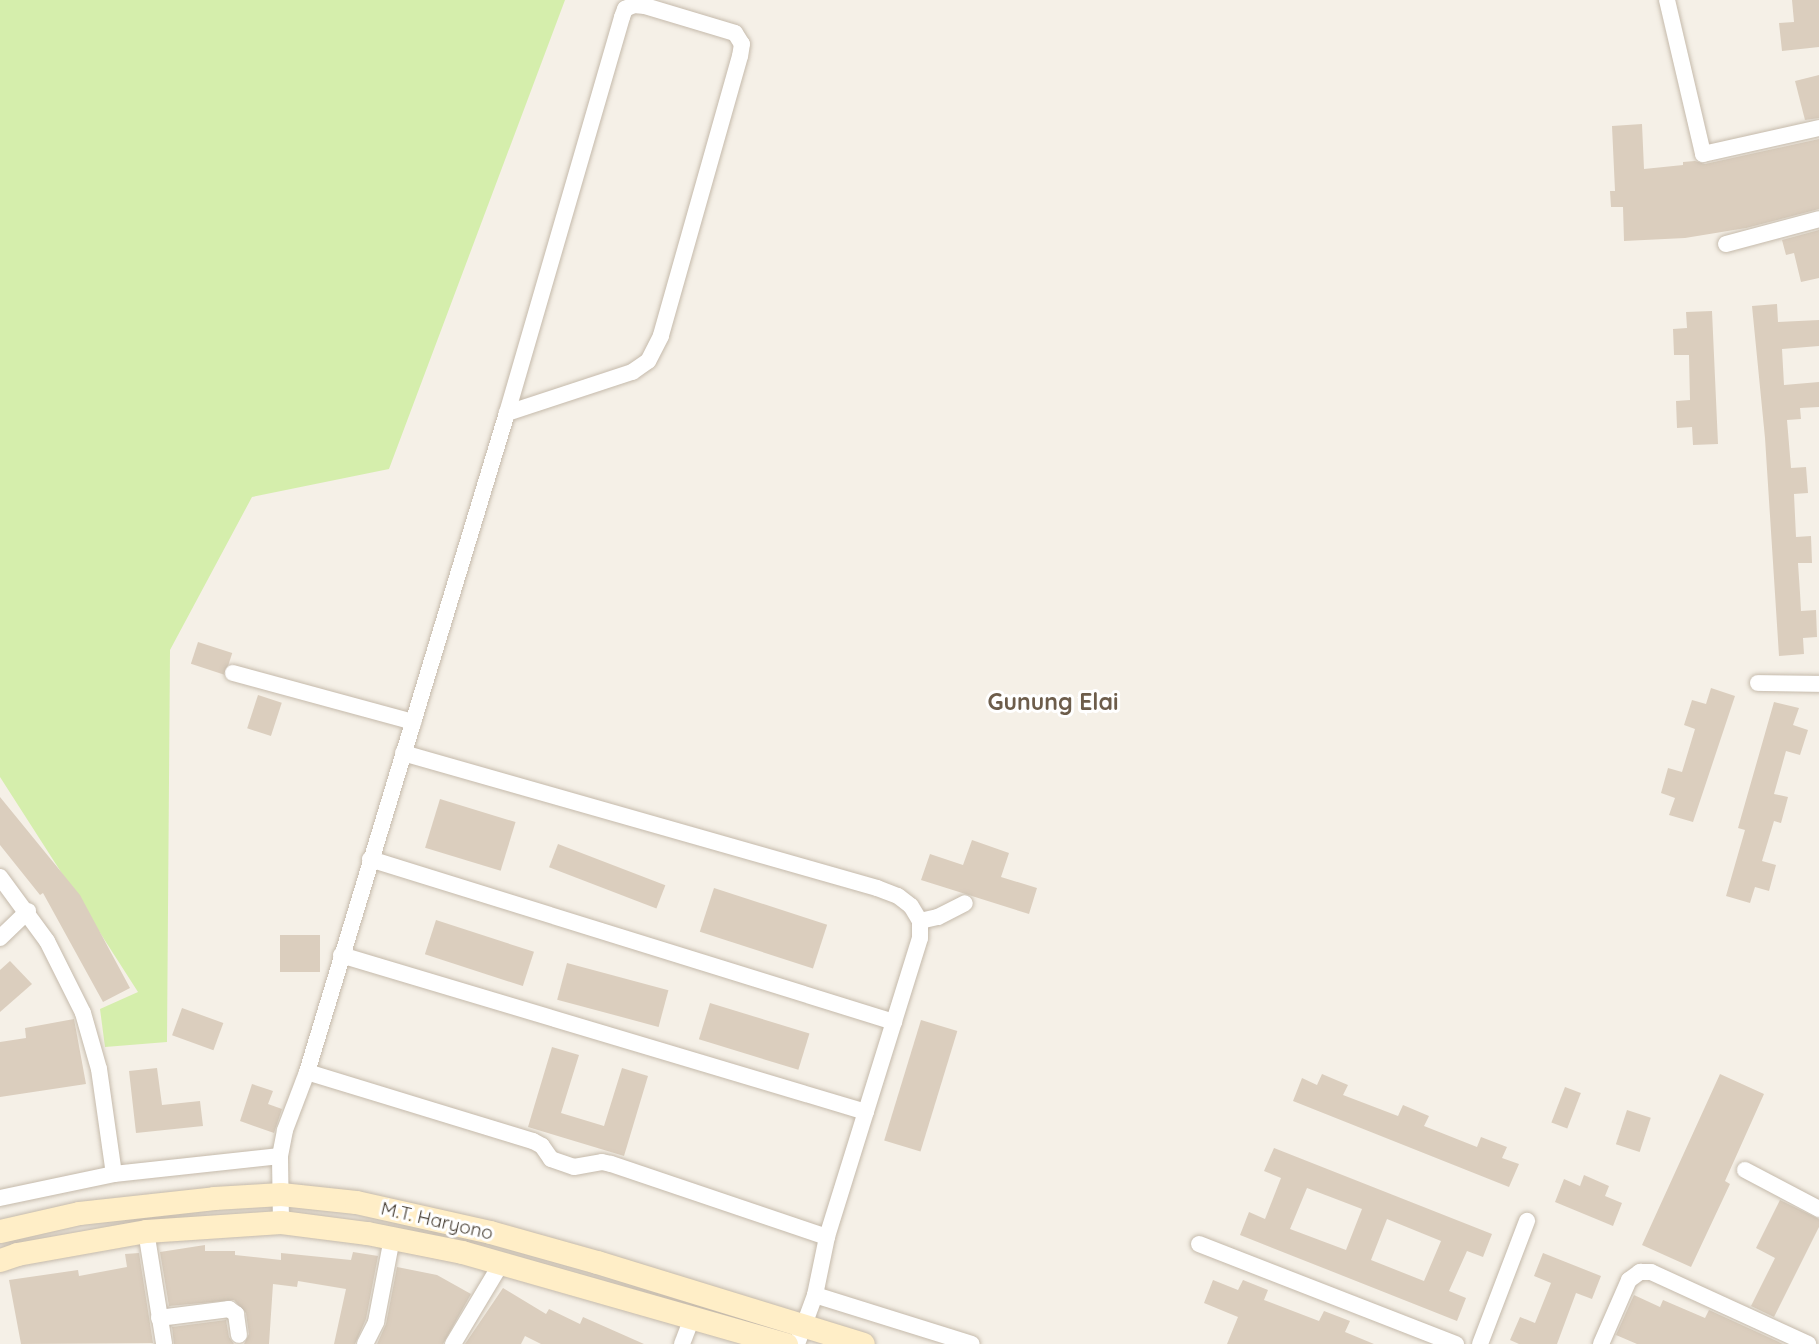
<!DOCTYPE html>
<html>
<head>
<meta charset="utf-8">
<style>
  body { margin:0 }
  #map { position:relative; width:1819px; height:1344px; overflow:hidden; background:#f5f0e7; font-family:Quicksand,sans-serif }
  div>[style] { position:absolute }
  .green>* { inset:0; background:#d5eeac }
  .building>* { inset:0; background:#dbcebe; transform-origin:0 0 }
  .roads { filter:drop-shadow(0 0 2px #c5baab) drop-shadow(0 0 2px #c5baab) }
  .minor>* { height:16px; margin:-8px; padding:0 8px; transform-origin:8px; border-radius:8px; background:#fff }
  .secondary>* { height:23px; margin:-11.5px; padding:0 11.5px; transform-origin:11.5px; border-radius:11.5px; background:#ffeec7 }
  span { translate:-50% -50%; white-space:nowrap; text-align:center; line-height:1.15; -webkit-text-stroke:6px #fff; paint-order:stroke }
  .street-label { font-size:19px; color:#494035 }
  .quarter-label { font-size:23px; color:#6d5d4b; font-weight:700 }
</style>
</head>
<body>
<div id="map">
  <div class="green">
    <div style="clip-path:polygon(0 0,565px 0,389px 469px,252px 497px,170px 650px,167px 1042px,105px 1047px,100px 1009px,138px 992px,0 777px)"></div>
  </div>
  <div class="building">
    <div style="clip-path:polygon(1792px 0,1819px 0,1819px 47px,1782px 51px,1779px 23px,1794px 22px)"></div>
    <div style="clip-path:polygon(1819px 75px,1819px 118px,1805px 120px,1795px 81px)"></div>
    <div style="clip-path:polygon(1642px 124px,1644px 169px,1683px 165px,1683px 162px,1695px 161px,1705px 164px,1819px 139px,1819px 209px,1746px 228px,1685px 238px,1624px 241px,1623px 207px,1611px 207px,1610px 191px,1615px 191px,1612px 126px)"></div>
    <div style="clip-path:polygon(1819px 230px,1819px 278px,1801px 282px,1794px 253px,1786px 255px,1782px 240px)"></div>
    <div style="clip-path:polygon(1777px 304px,1778px 322px,1819px 320px,1819px 346px,1782px 349px,1784px 385px,1819px 382px,1819px 407px,1800px 408px,1801px 419px,1787px 420px,1791px 468px,1806px 467px,1808px 493px,1794px 494px,1796px 537px,1811px 536px,1812px 563px,1798px 563px,1800px 593px,1801px 611px,1816px 610px,1817px 637px,1803px 638px,1804px 654px,1779px 656px,1765px 438px,1752px 306px)"></div>
    <div style="clip-path:polygon(1712px 311px,1718px 444px,1693px 445px,1692px 427px,1677px 428px,1676px 401px,1690px 400px,1689px 355px,1674px 355px,1673px 329px,1687px 328px,1686px 312px)"></div>
    <div style="left:198px;top:642px;width:36px;height:23px;rotate:18deg"></div>
    <div style="clip-path:polygon(1711px 688px,1735px 696px,1693px 822px,1669px 815px,1675px 798px,1661px 793px,1668px 768px,1682px 772px,1695px 729px,1684px 725px,1692px 700px,1706px 704px)"></div>
    <div style="left:258px;top:695px;width:25px;height:35px;rotate:18deg"></div>
    <div style="clip-path:polygon(1774px 702px,1799px 708px,1793px 725px,1808px 730px,1800px 755px,1786px 751px,1774px 794px,1788px 797px,1781px 823px,1774px 821px,1762px 861px,1776px 865px,1769px 891px,1755px 887px,1750px 903px,1726px 896px,1745px 830px,1738px 828px)"></div>
    <div style="clip-path:polygon(0 797px,80px 895px,130px 988px,103px 1002px,43px 893px,40px 895px,0 845px)"></div>
    <div style="left:440px;top:799px;width:79px;height:51px;rotate:17deg"></div>
    <div style="clip-path:polygon(972px 840px,1009px 853px,1001px 877px,1037px 888px,1029px 914px,921px 880px,930px 854px,963px 865px)"></div>
    <div style="left:558px;top:844px;width:115px;height:25px;rotate:21deg"></div>
    <div style="left:714px;top:888px;width:119px;height:46px;rotate:18deg"></div>
    <div style="left:436px;top:920px;width:103px;height:36px;rotate:18deg"></div>
    <div style="left:280px;top:935px;width:40px;height:37px"></div>
    <div style="clip-path:polygon(10px 961px,32px 984px,0 1012px,0 970px)"></div>
    <div style="left:567px;top:963px;width:105px;height:38px;rotate:15deg"></div>
    <div style="left:710px;top:1003px;width:104px;height:38px;rotate:17deg"></div>
    <div style="left:182px;top:1008px;width:44px;height:29px;rotate:20deg"></div>
    <div style="clip-path:polygon(74px 1019px,86px 1084px,0 1097px,0 1042px,26px 1038px,25px 1028px)"></div>
    <div style="left:921px;top:1020px;width:38px;height:126px;rotate:17deg"></div>
    <div style="clip-path:polygon(552px 1047px,579px 1055px,561px 1113px,604px 1126px,622px 1068px,648px 1076px,624px 1156px,528px 1127px)"></div>
    <div style="clip-path:polygon(157px 1068px,162px 1105px,200px 1101px,203px 1126px,136px 1133px,129px 1071px)"></div>
    <div style="clip-path:polygon(1322px 1074px,1348px 1085px,1343px 1095px,1398px 1116px,1403px 1105px,1429px 1116px,1424px 1126px,1477px 1147px,1481px 1137px,1507px 1147px,1502px 1158px,1519px 1164px,1509px 1187px,1293px 1101px,1302px 1078px,1317px 1085px)"></div>
    <div style="clip-path:polygon(1720px 1074px,1764px 1094px,1725px 1181px,1730px 1184px,1691px 1267px,1642px 1245px)"></div>
    <div style="clip-path:polygon(252px 1084px,273px 1091px,268px 1104px,282px 1109px,274px 1133px,240px 1121px)"></div>
    <div style="left:1565px;top:1087px;width:17px;height:38px;rotate:21deg"></div>
    <div style="left:1627px;top:1110px;width:25px;height:36px;rotate:18deg"></div>
    <div style="clip-path:polygon(evenodd,1274px 1148px,1492px 1234px,1483px 1257px,1467px 1251px,1449px 1291px,1466px 1298px,1457px 1321px,1240px 1235px,1249px 1212px,1265px 1219px,1281px 1178px,1264px 1171px,1274px 1148px,1307px 1188px,1362px 1209px,1346px 1250px,1290px 1229px,1307px 1188px,1274px 1148px,1387px 1219px,1441px 1241px,1424px 1281px,1371px 1260px,1387px 1219px)"></div>
    <div style="clip-path:polygon(1584px 1175px,1609px 1186px,1605px 1196px,1622px 1203px,1613px 1226px,1555px 1202px,1564px 1179px,1580px 1186px)"></div>
    <div style="clip-path:polygon(1780px 1200px,1819px 1219px,1819px 1227px,1774px 1317px,1751px 1306px,1775px 1258px,1756px 1248px)"></div>
    <div style="clip-path:polygon(205px 1245px,205px 1251px,235px 1251px,235px 1255px,281px 1260px,281px 1253px,351px 1260px,353px 1252px,378px 1256px,366px 1319px,355px 1344px,334px 1344px,346px 1289px,298px 1281px,297px 1287px,273px 1284px,269px 1344px,244px 1344px,249px 1334px,246px 1313px,234px 1300px,169px 1306px,160px 1252px)"></div>
    <div style="clip-path:polygon(139px 1253px,153px 1343px,21px 1344px,9px 1280px,78px 1270px,79px 1276px,127px 1267px,125px 1254px)"></div>
    <div style="clip-path:polygon(1543px 1253px,1601px 1276px,1592px 1299px,1576px 1293px,1557px 1344px,1519px 1344px,1510px 1340px,1520px 1317px,1535px 1323px,1551px 1283px,1534px 1276px)"></div>
    <div style="clip-path:polygon(397px 1267px,437px 1275px,471px 1294px,443px 1344px,377px 1344px,386px 1324px)"></div>
    <div style="clip-path:polygon(1213px 1280px,1238px 1290px,1243px 1280px,1268px 1290px,1264px 1300px,1319px 1321px,1324px 1311px,1350px 1321px,1345px 1332px,1374px 1344px,1227px 1344px,1238px 1317px,1204px 1303px)"></div>
    <div style="clip-path:polygon(503px 1288px,546px 1314px,549px 1309px,580px 1324px,583px 1317px,644px 1344px,541px 1344px,525px 1336px,521px 1344px,465px 1344px)"></div>
    <div style="clip-path:polygon(1634px 1295px,1660px 1307px,1663px 1300px,1705px 1318px,1709px 1310px,1783px 1344px,1637px 1344px,1616px 1335px)"></div>
    <div style="clip-path:polygon(226px 1320px,229px 1337px,234px 1344px,174px 1344px,172px 1327px)"></div>
  </div>
  <div class="roads">
    <div class="minor">
      <div style="left:1667px;top:0;width:158px;rotate:76.8deg"></div>
      <div style="left:1703px;top:154px;width:119px;rotate:-12.6deg"></div>
      <div style="left:1726px;top:244px;width:96px;rotate:-15deg"></div>
      <div style="left:233px;top:673px;width:187px;rotate:15.2deg"></div>
      <div style="left:1758px;top:683px;width:61px;rotate:0.9deg"></div>
      <div style="left:403px;top:753px;width:493px;rotate:15.9deg"></div>
      <div style="left:877px;top:888px;width:22px;rotate:21deg"></div>
      <div style="left:898px;top:896px;width:16px;rotate:38deg"></div>
      <div style="left:911px;top:906px;width:17px;rotate:59deg"></div>
      <div style="left:920px;top:921px;width:17px;rotate:90deg"></div>
      <div style="left:920px;top:938px;width:313px;rotate:107.3deg"></div>
      <div style="left:827px;top:1237px;width:59px;rotate:101.7deg"></div>
      <div style="left:815px;top:1295px;width:164px;rotate:17.3deg"></div>
      <div style="left:370px;top:859px;width:549px;rotate:17.28deg"></div>
      <div style="left:0;top:877px;width:79px;rotate:53.7deg"></div>
      <div style="left:47px;top:941px;width:80px;rotate:63.4deg"></div>
      <div style="left:83px;top:1013px;width:58px;rotate:74.1deg"></div>
      <div style="left:99px;top:1069px;width:106px;rotate:81.9deg"></div>
      <div style="left:920px;top:921px;width:18px;rotate:-13deg"></div>
      <div style="left:938px;top:917px;width:30px;rotate:-27deg"></div>
      <div style="left:0;top:938px;width:39px;rotate:-44deg"></div>
      <div style="left:341px;top:955px;width:548px;rotate:16.65deg"></div>
      <div style="left:307px;top:1072px;width:236px;rotate:17deg"></div>
      <div style="left:533px;top:1141px;width:10px;rotate:29deg"></div>
      <div style="left:542px;top:1146px;width:16px;rotate:55deg"></div>
      <div style="left:551px;top:1159px;width:24px;rotate:19deg"></div>
      <div style="left:574px;top:1167px;width:28px;rotate:-10deg"></div>
      <div style="left:602px;top:1162px;width:9px;rotate:13deg"></div>
      <div style="left:611px;top:1164px;width:228px;rotate:18.7deg"></div>
      <div style="left:1745px;top:1170px;width:84px;rotate:27.8deg"></div>
      <div style="left:0;top:1198px;width:116px;rotate:-11.9deg"></div>
      <div style="left:114px;top:1174px;width:167px;rotate:-6.2deg"></div>
      <div style="left:281px;top:1222px;width:66px;rotate:-90.9deg"></div>
      <div style="left:280px;top:1156px;width:26px;rotate:-79deg"></div>
      <div style="left:285px;top:1130px;width:62px;rotate:-69.2deg"></div>
      <div style="left:307px;top:1072px;width:689px;rotate:-73.12deg"></div>
      <div style="left:507px;top:413px;width:412px;rotate:-73.8deg"></div>
      <div style="left:622px;top:17px;width:9px;rotate:-69deg"></div>
      <div style="left:625px;top:9px;width:10px;rotate:-24deg"></div>
      <div style="left:634px;top:5px;width:11px;rotate:5deg"></div>
      <div style="left:645px;top:6px;width:94px;rotate:16.7deg"></div>
      <div style="left:735px;top:33px;width:13px;rotate:58deg"></div>
      <div style="left:742px;top:44px;width:12px;rotate:99deg"></div>
      <div style="left:740px;top:56px;width:291px;rotate:105.8deg"></div>
      <div style="left:661px;top:336px;width:28px;rotate:117deg"></div>
      <div style="left:648px;top:361px;width:19px;rotate:145deg"></div>
      <div style="left:632px;top:372px;width:132px;rotate:161.8deg"></div>
      <div style="left:146px;top:1231px;width:114px;rotate:80.9deg"></div>
      <div style="left:1199px;top:1244px;width:276px;rotate:21.3deg"></div>
      <div style="left:159px;top:1318px;width:71px;rotate:-7.3deg"></div>
      <div style="left:229px;top:1309px;width:9px;rotate:36deg"></div>
      <div style="left:236px;top:1314px;width:21px;rotate:82deg"></div>
      <div style="left:365px;top:1344px;width:25px;rotate:-63deg"></div>
      <div style="left:376px;top:1322px;width:86px;rotate:-79.2deg"></div>
      <div style="left:453px;top:1344px;width:96px;rotate:-59.1deg"></div>
      <div style="left:682px;top:1344px;width:30px;rotate:-69deg"></div>
      <div style="left:797px;top:1344px;width:52px;rotate:-69.8deg"></div>
      <div style="left:1480px;top:1344px;width:132px;rotate:-69.1deg"></div>
      <div style="left:1601px;top:1344px;width:70px;rotate:-66.4deg"></div>
      <div style="left:1629px;top:1280px;width:14px;rotate:-36deg"></div>
      <div style="left:1640px;top:1272px;width:11px"></div>
      <div style="left:1651px;top:1272px;width:173px;rotate:24.6deg"></div>
    </div>
    <div class="secondary">
      <div style="left:0;top:1231px;width:81px;rotate:-12.8deg"></div>
      <div style="left:79px;top:1213px;width:136px;rotate:-6.3deg"></div>
      <div style="left:214px;top:1198px;width:67px;rotate:-3.4deg"></div>
      <div style="left:281px;top:1194px;width:75px;rotate:6.1deg"></div>
      <div style="left:356px;top:1202px;width:137px;rotate:12.6deg"></div>
      <div style="left:490px;top:1232px;width:111px;rotate:15.7deg"></div>
      <div style="left:597px;top:1262px;width:278px;rotate:17.1deg"></div>
      <div style="left:0;top:1260px;width:18px;rotate:-19deg"></div>
      <div style="left:17px;top:1254px;width:131px;rotate:-10.1deg"></div>
      <div style="left:146px;top:1231px;width:135px;rotate:-3.8deg"></div>
      <div style="left:281px;top:1222px;width:87px;rotate:7.3deg"></div>
      <div style="left:367px;top:1233px;width:97px;rotate:11.3deg"></div>
      <div style="left:462px;top:1252px;width:337px;rotate:15.9deg"></div>
    </div>
  </div>
  <div class="street-label">
    <span style="left:437px;top:1221px;rotate:13deg">M.T. Haryono</span>
  </div>
  <div class="quarter-label">
    <span style="left:1053px;top:702px">Gunung Elai</span>
  </div>
</div>
</body>
</html>
